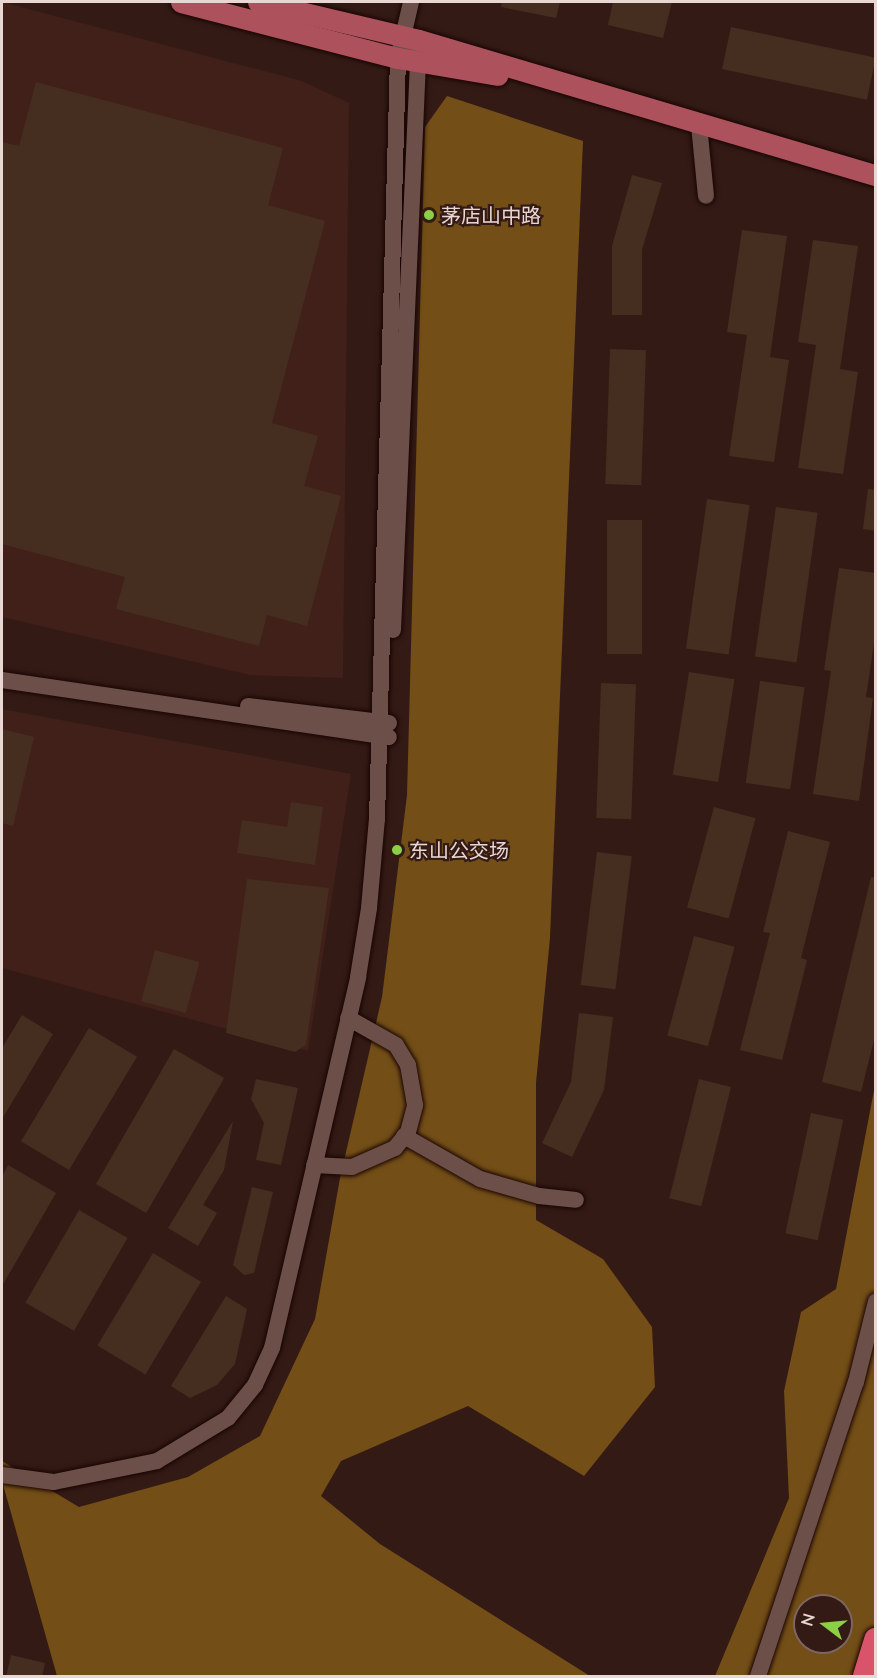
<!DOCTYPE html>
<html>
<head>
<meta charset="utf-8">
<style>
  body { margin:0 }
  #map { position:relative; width:877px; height:1678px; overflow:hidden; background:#331a15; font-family:Lato,"Noto Sans SC",sans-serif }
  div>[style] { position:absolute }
  .built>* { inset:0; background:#402019 }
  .forest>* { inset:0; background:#734e17 }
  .building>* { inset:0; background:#452e20; transform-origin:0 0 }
  .roads { filter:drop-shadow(0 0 2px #190502) drop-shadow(0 0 2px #190502) }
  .minor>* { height:16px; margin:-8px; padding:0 8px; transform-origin:8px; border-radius:8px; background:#6c4f49 }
  .major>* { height:21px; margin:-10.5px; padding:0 10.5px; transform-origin:10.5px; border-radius:10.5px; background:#ad525d }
  .highway>* { height:24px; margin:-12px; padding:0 12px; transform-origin:12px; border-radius:12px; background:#d9546b }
  .dots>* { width:16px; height:16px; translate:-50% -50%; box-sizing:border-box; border:3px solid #331a15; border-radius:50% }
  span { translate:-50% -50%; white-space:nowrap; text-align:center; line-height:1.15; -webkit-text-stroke:4.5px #331a15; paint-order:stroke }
  .poi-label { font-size:20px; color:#e9d7d3 }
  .left { translate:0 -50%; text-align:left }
  .frame { position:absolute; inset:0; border:3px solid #e9d7d3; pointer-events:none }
  .north { position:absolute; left:793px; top:1594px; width:60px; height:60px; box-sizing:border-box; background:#331a15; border:2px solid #7c6661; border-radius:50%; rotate:286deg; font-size:16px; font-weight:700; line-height:24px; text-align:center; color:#e9d7d3 }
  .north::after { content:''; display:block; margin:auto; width:21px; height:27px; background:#8cce45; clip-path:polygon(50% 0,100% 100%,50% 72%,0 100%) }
</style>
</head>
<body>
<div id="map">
  <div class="built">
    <div style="clip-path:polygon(2px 2px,302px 81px,349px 103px,343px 678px,250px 675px,2px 617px)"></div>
    <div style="clip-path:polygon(2px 709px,351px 774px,308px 1051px,2px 968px)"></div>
  </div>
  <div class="forest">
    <div style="clip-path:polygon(447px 96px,583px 141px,550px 938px,536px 1083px,536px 1220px,603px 1259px,652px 1327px,655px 1387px,584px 1476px,468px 1406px,341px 1461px,321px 1496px,380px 1544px,590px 1676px,57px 1676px,2px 1481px,2px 1461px,79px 1507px,188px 1477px,260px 1436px,315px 1319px,340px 1178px,382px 997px,407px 795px,425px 127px)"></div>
    <div style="clip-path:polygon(evenodd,875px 1085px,875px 1676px,715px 1676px,789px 1498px,784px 1391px,801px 1312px,836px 1289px,875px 1085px,805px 1606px,841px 1606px,841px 1642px,805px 1642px,805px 1606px)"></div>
  </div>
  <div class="building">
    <div style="clip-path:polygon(502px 2px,560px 2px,556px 18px,501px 7px)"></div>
    <div style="clip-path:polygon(613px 2px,672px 2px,663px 38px,608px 25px)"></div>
    <div style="left:731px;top:27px;width:148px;height:43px;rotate:12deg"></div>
    <div style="clip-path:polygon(36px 82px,283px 148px,268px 205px,325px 221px,272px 423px,318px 436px,304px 486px,341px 496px,307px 626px,267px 615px,259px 646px,116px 609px,125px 577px,2px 544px,2px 142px,19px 146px)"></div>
    <div style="clip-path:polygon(632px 175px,662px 183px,642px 250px,642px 315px,612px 315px,612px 246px)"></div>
    <div style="clip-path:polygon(742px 230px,787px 236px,770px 357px,789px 360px,774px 462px,729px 456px,747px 335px,727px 332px)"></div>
    <div style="clip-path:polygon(813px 240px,858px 246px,840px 369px,858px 372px,843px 474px,798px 468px,816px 345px,798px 342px)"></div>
    <div style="left:610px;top:349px;width:36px;height:135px;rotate:2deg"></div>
    <div style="clip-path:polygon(868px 489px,876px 490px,876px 531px,863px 529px)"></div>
    <div style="left:707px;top:499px;width:43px;height:151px;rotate:8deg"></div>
    <div style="left:776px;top:507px;width:42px;height:151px;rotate:8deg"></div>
    <div style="left:607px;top:520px;width:35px;height:134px"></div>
    <div style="clip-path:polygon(839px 568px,876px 573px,876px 630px,866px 697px,873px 698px,859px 801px,813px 794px,831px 671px,824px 670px)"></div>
    <div style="left:689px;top:672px;width:46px;height:104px;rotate:9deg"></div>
    <div style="left:760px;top:681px;width:45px;height:103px;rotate:8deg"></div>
    <div style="left:601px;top:683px;width:35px;height:135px;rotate:2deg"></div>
    <div style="clip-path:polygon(2px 729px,34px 737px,13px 826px,2px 823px)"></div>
    <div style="clip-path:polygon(291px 802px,323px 807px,315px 865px,237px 853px,242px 820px,287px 827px)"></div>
    <div style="left:714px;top:807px;width:43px;height:104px;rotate:15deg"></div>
    <div style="clip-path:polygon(788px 831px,830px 842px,801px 958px,807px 960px,782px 1060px,740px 1050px,770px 933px,763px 932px)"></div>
    <div style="left:597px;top:852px;width:35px;height:134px;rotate:7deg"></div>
    <div style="clip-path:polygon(871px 877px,876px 878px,876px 1032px,861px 1092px,822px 1082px)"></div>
    <div style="clip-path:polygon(247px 879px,329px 888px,306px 1045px,295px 1052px,226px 1033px)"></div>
    <div style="left:694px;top:936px;width:42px;height:103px;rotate:15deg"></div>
    <div style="left:155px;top:950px;width:46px;height:53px;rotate:15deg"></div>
    <div style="clip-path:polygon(579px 1013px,613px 1017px,604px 1090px,572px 1157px,542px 1143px,571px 1082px)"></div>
    <div style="clip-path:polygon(22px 1015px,53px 1034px,2px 1119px,2px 1048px)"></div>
    <div style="left:89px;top:1028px;width:56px;height:132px;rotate:31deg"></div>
    <div style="left:174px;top:1049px;width:58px;height:156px;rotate:30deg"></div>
    <div style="clip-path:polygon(256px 1079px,298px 1088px,281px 1165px,256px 1160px,264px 1123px,251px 1099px)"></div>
    <div style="left:699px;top:1079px;width:33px;height:123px;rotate:14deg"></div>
    <div style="left:811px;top:1113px;width:33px;height:123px;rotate:12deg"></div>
    <div style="clip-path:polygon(233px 1121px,224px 1170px,203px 1205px,217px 1213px,198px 1246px,168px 1228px)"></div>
    <div style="clip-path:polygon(8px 1165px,56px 1193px,2px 1286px,2px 1176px)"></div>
    <div style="clip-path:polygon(252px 1187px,273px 1192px,254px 1273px,244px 1275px,233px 1265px)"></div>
    <div style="left:79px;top:1210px;width:56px;height:107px;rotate:30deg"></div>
    <div style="left:153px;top:1253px;width:56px;height:108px;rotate:31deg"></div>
    <div style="clip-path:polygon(226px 1296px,247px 1309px,235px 1364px,217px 1385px,190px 1398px,171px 1386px)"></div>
    <div style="clip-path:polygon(11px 1655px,45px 1663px,42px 1677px,6px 1677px)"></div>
  </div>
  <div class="roads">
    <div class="minor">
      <div style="left:699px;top:125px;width:71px;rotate:84.4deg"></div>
      <div style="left:393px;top:630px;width:569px;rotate:-87.48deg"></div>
      <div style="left:418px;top:62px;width:11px;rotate:-117deg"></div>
      <div style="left:2px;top:680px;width:391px;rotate:8.4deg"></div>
      <div style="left:248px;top:706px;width:142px;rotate:6.9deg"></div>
      <div style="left:404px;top:1136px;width:87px;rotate:29.5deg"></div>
      <div style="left:480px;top:1179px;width:61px;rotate:16.1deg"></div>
      <div style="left:539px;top:1196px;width:37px;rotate:6deg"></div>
      <div style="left:314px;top:1165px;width:38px;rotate:3deg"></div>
      <div style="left:352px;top:1167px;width:47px;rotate:-23.8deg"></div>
      <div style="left:395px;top:1148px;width:21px;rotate:-51deg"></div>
      <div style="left:408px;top:1132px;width:28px;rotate:-75deg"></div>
      <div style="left:415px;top:1105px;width:41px;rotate:-99.9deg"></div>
      <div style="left:408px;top:1065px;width:23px;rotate:-121deg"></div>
      <div style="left:396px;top:1045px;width:55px;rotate:-150.6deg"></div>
      <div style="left:2px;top:1475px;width:52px;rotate:7.7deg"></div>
      <div style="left:54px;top:1482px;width:105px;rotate:-11.5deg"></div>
      <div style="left:157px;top:1461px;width:83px;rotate:-31.2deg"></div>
      <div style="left:228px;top:1418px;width:43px;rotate:-50.7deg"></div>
      <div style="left:255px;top:1385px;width:41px;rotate:-65.3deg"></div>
      <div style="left:272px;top:1348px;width:381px;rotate:-76.9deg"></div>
      <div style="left:358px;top:977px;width:70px;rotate:-80.9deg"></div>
      <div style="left:369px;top:908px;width:89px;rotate:-84.9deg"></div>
      <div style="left:377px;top:819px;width:761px;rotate:-88.42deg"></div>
      <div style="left:398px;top:58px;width:57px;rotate:-76.9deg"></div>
      <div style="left:758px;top:1676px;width:310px;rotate:-71.6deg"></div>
      <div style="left:856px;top:1382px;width:83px;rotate:-76.1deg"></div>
    </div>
    <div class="major">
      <div style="left:181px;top:2px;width:224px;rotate:14.5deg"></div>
      <div style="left:398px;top:58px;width:101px;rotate:9.6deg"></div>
      <div style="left:258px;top:2px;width:165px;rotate:13.3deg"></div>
      <div style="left:419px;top:40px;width:477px;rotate:16.5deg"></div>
    </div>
    <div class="highway">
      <div style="left:865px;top:1676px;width:38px;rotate:-73deg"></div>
    </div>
  </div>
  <div class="dots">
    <div style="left:429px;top:215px;background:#8cce45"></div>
    <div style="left:397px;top:850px;background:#8cce45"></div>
  </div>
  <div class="poi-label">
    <span class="left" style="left:441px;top:215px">茅店山中路</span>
    <span class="left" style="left:409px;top:850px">东山公交场</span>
  </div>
  <div class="frame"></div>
  <div class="north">N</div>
</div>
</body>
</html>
